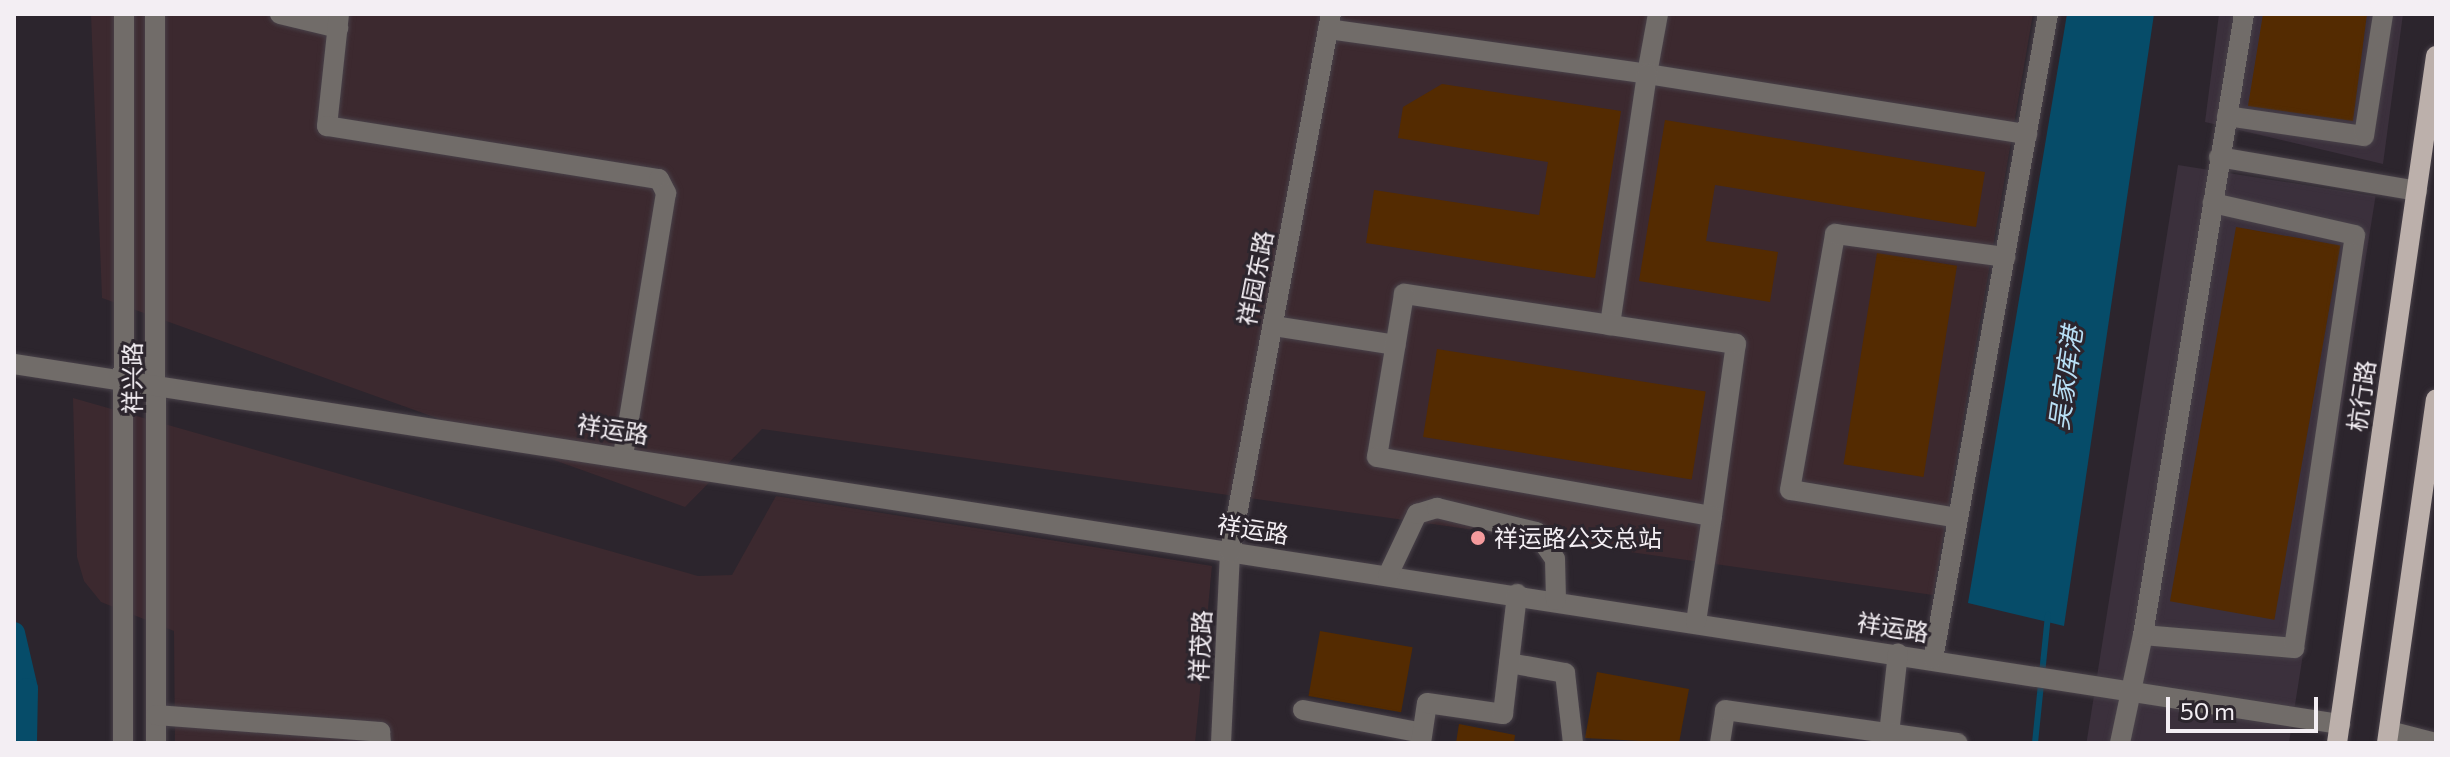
<!DOCTYPE html>
<html>
<head>
<meta charset="utf-8">
<style>
  body { margin:0 }
  #map { position:relative; width:2450px; height:757px; overflow:hidden; background:#2c252d; font-family:Commissioner,"Noto Sans SC",sans-serif }
  div>[style] { position:absolute }
  .built>* { inset:0; background:#3b303c; transform-origin:0 0 }
  .industrial>* { inset:0; background:#3c292f }
  .water>* { inset:0; background:#064c69 }
  .stream>* { height:6px; margin:-3px; padding:0 3px; transform-origin:3px; border-radius:3px; background:#064c69 }
  .canal>* { height:22px; margin:-11px; padding:0 11px; transform-origin:11px; border-radius:11px; background:#064c69 }
  .building>* { inset:0; background:#542b01; transform-origin:0 0 }
  .roads { filter:drop-shadow(0 0 2px #484149) drop-shadow(0 0 2px #484149) }
  .minor>* { height:20px; margin:-10px; padding:0 10px; transform-origin:10px; border-radius:10px; background:#716c69 }
  .major>* { height:20px; margin:-10px; padding:0 10px; transform-origin:10px; border-radius:10px; background:#bcb0ab }
  .dots>* { width:22px; height:22px; translate:-50% -50%; box-sizing:border-box; border:4px solid #2c252d; border-radius:50% }
  span { translate:-50% -50%; white-space:nowrap; text-align:center; line-height:1.15; -webkit-text-stroke:6px #2c252d; paint-order:stroke }
  .street-label { font-size:24px; color:#f3eef3 }
  .poi-label { font-size:24px; color:#f3eef3 }
  .left { translate:0 -50%; text-align:left }
  .water-label { font-size:26px; color:#b8dff5; font-style:italic }
  .frame { position:absolute; inset:0; border:16px solid #f3eef3; pointer-events:none }
  .scale { position:absolute; left:2166px; top:697px; width:152px; height:36px; box-sizing:border-box; border:4px solid #f3eef3; border-top:0; padding-left:10px; font-size:24px; line-height:28px; white-space:nowrap; color:#f3eef3; -webkit-text-stroke:6px #2c252d; paint-order:stroke }
</style>
</head>
<body>
<div id="map">
  <div class="built">
    <div style="clip-path:polygon(2219px 14px,2403px 14px,2383px 164px,2205px 122px)"></div>
    <div style="left:2178px;top:165px;width:200px;height:588px;rotate:9deg"></div>
  </div>
  <div class="industrial">
    <div style="clip-path:polygon(91px 14px,2033px 14px,1933px 595px,762px 429px,685px 507px,102px 298px)"></div>
    <div style="clip-path:polygon(73px 398px,698px 576px,732px 575px,776px 496px,1212px 566px,1195px 743px,175px 743px,174px 631px,101px 602px,84px 581px,77px 557px)"></div>
  </div>
  <div class="water">
    <div style="clip-path:polygon(2067px 14px,2154px 14px,2064px 626px,1968px 603px)"></div>
  </div>
  <div class="stream">
    <div style="left:2035px;top:743px;width:129px;rotate:-84.2deg"></div>
  </div>
  <div class="canal">
    <div style="left:14px;top:633px;width:57px;rotate:76.9deg"></div>
    <div style="left:27px;top:689px;width:54px;rotate:91.1deg"></div>
  </div>
  <div class="building">
    <div style="clip-path:polygon(2263px 14px,2367px 14px,2353px 121px,2248px 106px)"></div>
    <div style="clip-path:polygon(1442px 84px,1621px 111px,1595px 278px,1366px 243px,1374px 190px,1539px 215px,1548px 162px,1398px 138px,1403px 107px)"></div>
    <div style="clip-path:polygon(1665px 120px,1985px 172px,1976px 227px,1715px 185px,1706px 241px,1778px 252px,1770px 302px,1639px 281px)"></div>
    <div style="left:2236px;top:227px;width:106px;height:380px;rotate:10deg"></div>
    <div style="left:1877px;top:253px;width:81px;height:214px;rotate:9deg"></div>
    <div style="left:1437px;top:349px;width:272px;height:89px;rotate:9deg"></div>
    <div style="left:1320px;top:631px;width:94px;height:66px;rotate:10deg"></div>
    <div style="clip-path:polygon(1597px 672px,1689px 689px,1679px 743px,1585px 738px)"></div>
    <div style="clip-path:polygon(1459px 724px,1515px 735px,1514px 743px,1456px 743px)"></div>
  </div>
  <div class="roads">
    <div class="minor">
      <div style="left:155px;top:14px;width:729px;rotate:89.92deg"></div>
      <div style="left:280px;top:14px;width:60px;rotate:13.6deg"></div>
      <div style="left:339px;top:14px;width:113px;rotate:96.1deg"></div>
      <div style="left:327px;top:126px;width:336px;rotate:9.1deg"></div>
      <div style="left:659px;top:179px;width:16px;rotate:63deg"></div>
      <div style="left:666px;top:193px;width:267px;rotate:99.3deg"></div>
      <div style="left:1658px;top:14px;width:61px;rotate:100.4deg"></div>
      <div style="left:1647px;top:74px;width:385px;rotate:9deg"></div>
      <div style="left:1328px;top:29px;width:322px;rotate:8deg"></div>
      <div style="left:1647px;top:74px;width:254px;rotate:98.4deg"></div>
      <div style="left:2227px;top:116px;width:138px;rotate:8.3deg"></div>
      <div style="left:2364px;top:136px;width:123px;rotate:-81.1deg"></div>
      <div style="left:2219px;top:157px;width:201px;rotate:9.7deg"></div>
      <div style="left:1273px;top:326px;width:124px;rotate:8.8deg"></div>
      <div style="left:14px;top:364px;width:2354px;rotate:8.8deg"></div>
      <div style="left:1958px;top:518px;width:170px;rotate:-170.5deg"></div>
      <div style="left:1790px;top:490px;width:260px;rotate:-80deg"></div>
      <div style="left:1835px;top:234px;width:172px;rotate:7.7deg"></div>
      <div style="left:1388px;top:575px;width:68px;rotate:-64.6deg"></div>
      <div style="left:1417px;top:514px;width:21px;rotate:-17deg"></div>
      <div style="left:1437px;top:508px;width:102px;rotate:13.6deg"></div>
      <div style="left:1536px;top:532px;width:33px;rotate:55deg"></div>
      <div style="left:1555px;top:559px;width:41px;rotate:88.6deg"></div>
      <div style="left:1696px;top:622px;width:107px;rotate:-81.4deg"></div>
      <div style="left:1712px;top:516px;width:174px;rotate:-82.1deg"></div>
      <div style="left:1736px;top:344px;width:336px;rotate:-171.4deg"></div>
      <div style="left:1404px;top:294px;width:165px;rotate:99.4deg"></div>
      <div style="left:1377px;top:457px;width:340px;rotate:10deg"></div>
      <div style="left:2143px;top:635px;width:152px;rotate:4.9deg"></div>
      <div style="left:2294px;top:648px;width:417px;rotate:-81.6deg"></div>
      <div style="left:2355px;top:235px;width:146px;rotate:-167.3deg"></div>
      <div style="left:1933px;top:659px;width:655px;rotate:-79.89deg"></div>
      <div style="left:1509px;top:663px;width:57px;rotate:10.1deg"></div>
      <div style="left:1565px;top:673px;width:70px;rotate:83.5deg"></div>
      <div style="left:1303px;top:710px;width:121px;rotate:10.9deg"></div>
      <div style="left:156px;top:715px;width:225px;rotate:4.3deg"></div>
      <div style="left:380px;top:732px;width:11px;rotate:85deg"></div>
      <div style="left:2389px;top:731px;width:49px;rotate:14.3deg"></div>
      <div style="left:1889px;top:734px;width:81px;rotate:-83.7deg"></div>
      <div style="left:123px;top:743px;width:729px;rotate:-89.92deg"></div>
      <div style="left:1221px;top:743px;width:191px;rotate:-87.3deg"></div>
      <div style="left:1230px;top:552px;width:547px;rotate:-79.37deg"></div>
      <div style="left:1421px;top:743px;width:40px;rotate:-81.5deg"></div>
      <div style="left:1427px;top:703px;width:77px;rotate:8.2deg"></div>
      <div style="left:1503px;top:714px;width:121px;rotate:-83.3deg"></div>
      <div style="left:1720px;top:743px;width:33px;rotate:-81deg"></div>
      <div style="left:1725px;top:710px;width:235px;rotate:8.1deg"></div>
      <div style="left:2120px;top:743px;width:110px;rotate:-78deg"></div>
      <div style="left:2143px;top:635px;width:629px;rotate:-80.76deg"></div>
    </div>
    <div class="major">
      <div style="left:2337px;top:743px;width:694px;rotate:-81.8deg"></div>
      <div style="left:2387px;top:743px;width:347px;rotate:-81.9deg"></div>
    </div>
  </div>
  <div class="dots">
    <div style="left:1478px;top:538px;background:#f59b9d"></div>
  </div>
  <div class="street-label">
    <span style="left:1255px;top:278px;rotate:-79deg">祥园东路</span>
    <span style="left:132px;top:378px;rotate:-90deg">祥兴路</span>
    <span style="left:2361px;top:396px;rotate:-82deg">杭行路</span>
    <span style="left:613px;top:429px;rotate:9deg">祥运路</span>
    <span style="left:1253px;top:529px;rotate:9deg">祥运路</span>
    <span style="left:1893px;top:627px;rotate:9deg">祥运路</span>
    <span style="left:1200px;top:646px;rotate:-87deg">祥茂路</span>
  </div>
  <div class="poi-label">
    <span class="left" style="left:1494px;top:538px">祥运路公交总站</span>
  </div>
  <div class="water-label">
    <span style="left:2065px;top:378px;rotate:-82deg">吴家库港</span>
  </div>
  <div class="frame"></div>
  <div class="scale">50 m</div>
</div>
</body>
</html>
